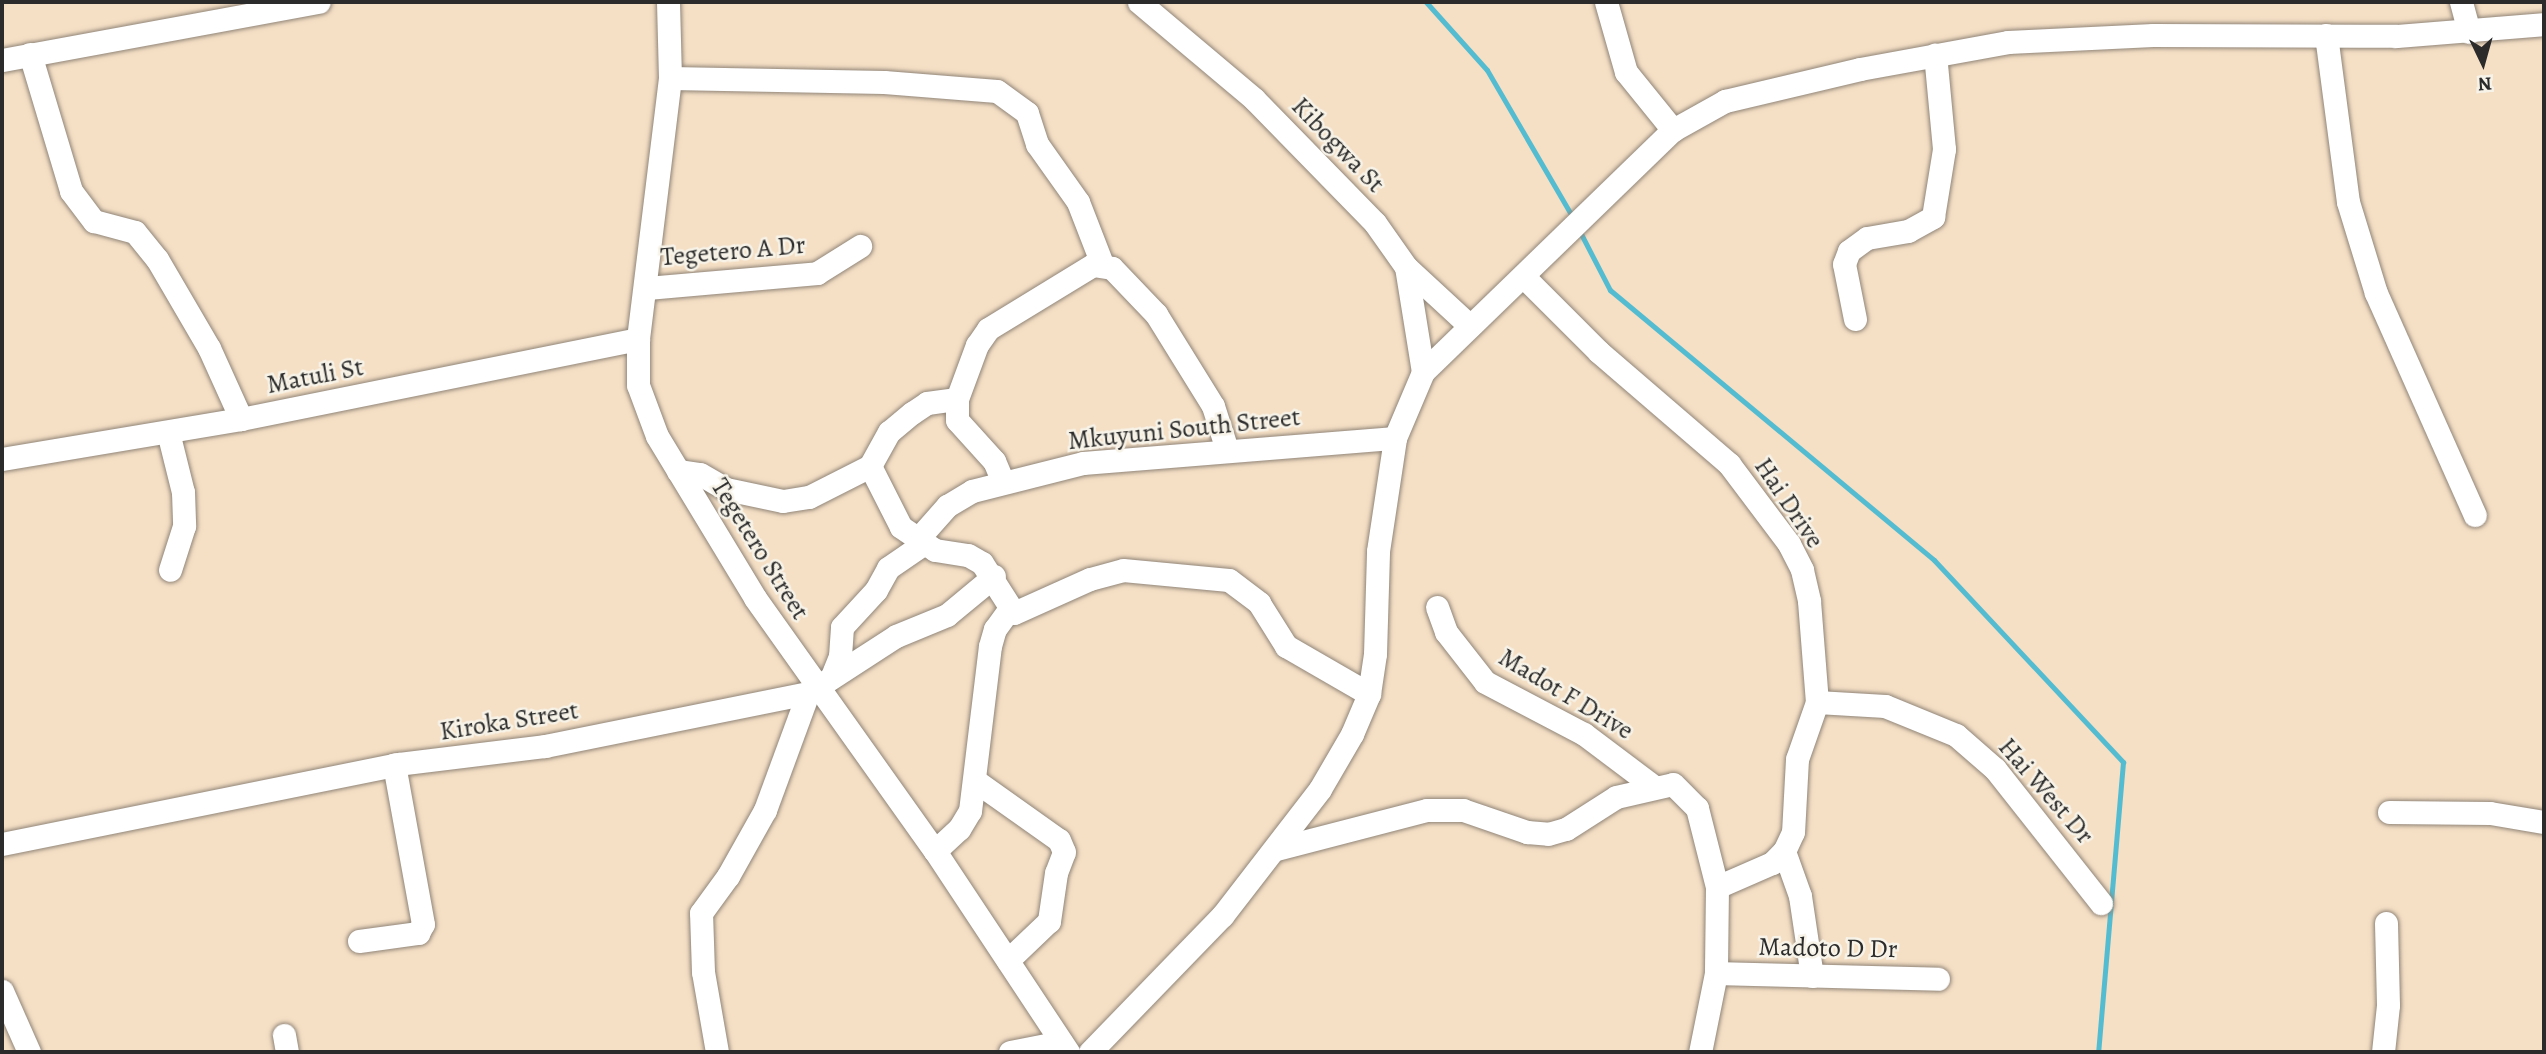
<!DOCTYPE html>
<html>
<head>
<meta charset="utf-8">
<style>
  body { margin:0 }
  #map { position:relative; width:2546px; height:1054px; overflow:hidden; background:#f5dfc5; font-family:Alegreya,serif }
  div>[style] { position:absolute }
  .stream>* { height:5px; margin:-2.5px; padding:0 2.5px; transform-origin:2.5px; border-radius:2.5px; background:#54bcd1 }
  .roads { filter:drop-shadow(0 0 2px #908578) drop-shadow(0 0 2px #908578) }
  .minor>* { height:23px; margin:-11.5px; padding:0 11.5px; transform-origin:11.5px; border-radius:11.5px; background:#fff }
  span { translate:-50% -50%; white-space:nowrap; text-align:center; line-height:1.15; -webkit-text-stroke:5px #f7f3e8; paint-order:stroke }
  .street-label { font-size:26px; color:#2b2b2b }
  .frame { position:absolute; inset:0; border:4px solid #2b2b2b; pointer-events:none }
  .north { position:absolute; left:2448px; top:28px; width:70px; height:70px; -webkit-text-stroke:5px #f7f3e8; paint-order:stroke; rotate:175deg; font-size:19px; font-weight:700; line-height:28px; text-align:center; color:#2b2b2b }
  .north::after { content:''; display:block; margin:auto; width:24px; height:32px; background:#2b2b2b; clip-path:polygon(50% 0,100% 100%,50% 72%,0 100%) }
</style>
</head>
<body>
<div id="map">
  <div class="stream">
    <div style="left:1426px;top:2px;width:91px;rotate:48.1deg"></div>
    <div style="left:1487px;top:70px;width:171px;rotate:59.8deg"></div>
    <div style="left:1579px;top:230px;width:68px;rotate:62.7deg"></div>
    <div style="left:1610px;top:290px;width:422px;rotate:39.8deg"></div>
    <div style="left:1934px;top:560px;width:277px;rotate:46.9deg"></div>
    <div style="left:2123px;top:762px;width:291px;rotate:94.9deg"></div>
  </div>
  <div class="roads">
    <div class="minor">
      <div style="left:668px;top:2px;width:76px;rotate:88.5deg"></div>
      <div style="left:670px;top:78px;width:263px;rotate:97deg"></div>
      <div style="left:638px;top:339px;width:46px;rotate:90deg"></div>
      <div style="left:638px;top:385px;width:54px;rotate:69.6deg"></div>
      <div style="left:657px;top:436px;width:189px;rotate:58.8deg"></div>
      <div style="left:755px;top:598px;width:310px;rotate:54.6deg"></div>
      <div style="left:935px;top:851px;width:241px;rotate:56.5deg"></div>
      <div style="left:1139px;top:2px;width:150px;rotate:40.1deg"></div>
      <div style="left:1254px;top:99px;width:173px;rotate:45.7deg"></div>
      <div style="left:1375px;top:223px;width:54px;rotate:54.8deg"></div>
      <div style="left:1406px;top:267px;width:106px;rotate:80.8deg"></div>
      <div style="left:1606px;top:2px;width:73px;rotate:74.1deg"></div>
      <div style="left:1626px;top:72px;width:75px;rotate:51deg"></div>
      <div style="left:2461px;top:2px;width:31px;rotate:75deg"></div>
      <div style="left:2326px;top:35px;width:168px;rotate:82.5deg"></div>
      <div style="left:2348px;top:202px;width:95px;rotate:72.9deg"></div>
      <div style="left:2376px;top:293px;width:243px;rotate:66deg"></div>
      <div style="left:30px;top:54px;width:143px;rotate:73.3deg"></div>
      <div style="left:71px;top:191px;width:38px;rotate:53deg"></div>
      <div style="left:94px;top:221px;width:42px;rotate:15deg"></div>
      <div style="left:135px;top:232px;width:35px;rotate:51deg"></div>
      <div style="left:157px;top:259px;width:103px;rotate:59.7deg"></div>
      <div style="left:209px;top:348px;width:78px;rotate:65.7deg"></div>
      <div style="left:2px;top:60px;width:322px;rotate:-10.4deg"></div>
      <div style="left:670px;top:78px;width:214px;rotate:1.1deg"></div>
      <div style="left:884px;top:82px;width:113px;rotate:4.6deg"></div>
      <div style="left:997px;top:91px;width:37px;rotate:36deg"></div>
      <div style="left:1027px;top:113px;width:33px;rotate:72deg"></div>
      <div style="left:1037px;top:144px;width:71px;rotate:54.7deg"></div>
      <div style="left:1078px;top:202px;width:66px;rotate:68.8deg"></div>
      <div style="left:1406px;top:267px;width:87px;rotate:42.7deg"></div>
      <div style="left:1524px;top:277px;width:106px;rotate:45deg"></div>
      <div style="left:1599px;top:352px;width:172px;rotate:40.7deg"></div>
      <div style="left:1729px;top:464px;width:100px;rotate:53.1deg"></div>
      <div style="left:1789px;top:544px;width:29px;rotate:63deg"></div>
      <div style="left:1802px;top:570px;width:32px;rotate:77deg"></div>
      <div style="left:1809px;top:601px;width:101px;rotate:85.5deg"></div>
      <div style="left:1817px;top:702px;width:60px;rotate:109.3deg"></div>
      <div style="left:1797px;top:759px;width:73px;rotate:93.1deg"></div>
      <div style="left:1793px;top:832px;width:21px;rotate:115deg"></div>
      <div style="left:1784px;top:851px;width:17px;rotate:135deg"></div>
      <div style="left:1772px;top:863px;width:60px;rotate:156.4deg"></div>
      <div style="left:647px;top:288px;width:171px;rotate:-5deg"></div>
      <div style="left:817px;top:273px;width:51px;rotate:-32.1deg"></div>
      <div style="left:1855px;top:319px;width:56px;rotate:-101.3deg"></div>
      <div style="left:1844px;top:264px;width:14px;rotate:-69deg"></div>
      <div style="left:1849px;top:251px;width:22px;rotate:-36deg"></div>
      <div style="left:1867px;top:238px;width:42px;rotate:-9.7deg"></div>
      <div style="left:1908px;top:231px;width:29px;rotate:-29deg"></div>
      <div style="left:1933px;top:217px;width:69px;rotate:-80.8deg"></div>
      <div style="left:1944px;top:149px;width:95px;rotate:-95.4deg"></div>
      <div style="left:168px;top:432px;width:62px;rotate:76deg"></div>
      <div style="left:183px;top:492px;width:34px;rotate:88deg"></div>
      <div style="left:184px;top:526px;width:46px;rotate:107.7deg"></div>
      <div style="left:2px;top:459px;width:242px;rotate:-9.5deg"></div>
      <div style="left:241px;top:419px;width:405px;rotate:-11.4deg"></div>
      <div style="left:870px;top:466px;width:68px;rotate:63.1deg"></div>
      <div style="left:901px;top:527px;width:41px;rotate:34.1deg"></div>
      <div style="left:935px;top:550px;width:33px;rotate:9deg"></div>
      <div style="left:968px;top:555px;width:16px;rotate:30deg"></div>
      <div style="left:982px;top:563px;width:59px;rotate:57.4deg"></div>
      <div style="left:1014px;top:613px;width:83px;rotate:-24.1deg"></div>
      <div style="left:1090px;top:579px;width:34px;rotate:-15deg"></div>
      <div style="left:1123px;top:570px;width:106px;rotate:5.4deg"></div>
      <div style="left:1229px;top:580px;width:38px;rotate:37deg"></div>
      <div style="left:1259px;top:603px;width:51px;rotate:57.9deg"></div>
      <div style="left:1286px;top:646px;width:96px;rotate:30deg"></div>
      <div style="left:678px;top:471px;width:22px;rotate:8deg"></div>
      <div style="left:700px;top:474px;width:30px;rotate:30deg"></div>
      <div style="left:726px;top:489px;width:58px;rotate:11.9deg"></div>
      <div style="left:783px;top:501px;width:26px;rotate:-9deg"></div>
      <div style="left:809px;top:497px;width:68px;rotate:-26.9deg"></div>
      <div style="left:870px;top:466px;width:39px;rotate:-61deg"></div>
      <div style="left:889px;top:432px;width:30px;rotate:-40deg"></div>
      <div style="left:912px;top:413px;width:18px;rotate:-34deg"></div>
      <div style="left:927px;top:403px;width:30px;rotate:-8deg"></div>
      <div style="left:1003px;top:482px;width:23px;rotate:-113deg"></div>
      <div style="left:994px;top:461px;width:55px;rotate:-132.1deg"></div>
      <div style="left:957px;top:420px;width:21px;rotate:-90deg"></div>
      <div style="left:957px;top:399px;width:58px;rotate:-69.7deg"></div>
      <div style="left:977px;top:345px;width:19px;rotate:-55deg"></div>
      <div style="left:988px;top:329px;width:123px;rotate:-31.4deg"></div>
      <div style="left:1093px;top:265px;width:19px;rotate:9deg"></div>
      <div style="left:1112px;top:268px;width:64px;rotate:46.3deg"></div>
      <div style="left:1156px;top:314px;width:108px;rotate:58.2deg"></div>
      <div style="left:1213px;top:406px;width:46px;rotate:72.3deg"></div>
      <div style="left:916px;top:541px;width:47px;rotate:-48.5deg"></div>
      <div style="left:947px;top:506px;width:29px;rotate:-31deg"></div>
      <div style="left:972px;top:491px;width:114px;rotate:-14.2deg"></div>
      <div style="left:1083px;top:463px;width:313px;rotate:-4.6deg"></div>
      <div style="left:1437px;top:607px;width:27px;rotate:70deg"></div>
      <div style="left:1446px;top:632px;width:63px;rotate:52deg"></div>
      <div style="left:1485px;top:682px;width:112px;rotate:27.7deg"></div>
      <div style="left:1584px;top:734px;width:86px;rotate:37deg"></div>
      <div style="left:832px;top:676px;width:22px;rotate:-68deg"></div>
      <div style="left:840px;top:656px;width:29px;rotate:-86deg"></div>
      <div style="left:842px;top:627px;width:50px;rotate:-47.4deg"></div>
      <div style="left:876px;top:590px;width:25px;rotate:-61deg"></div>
      <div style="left:888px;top:568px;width:42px;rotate:-34.4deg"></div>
      <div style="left:1817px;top:702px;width:68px;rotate:3.4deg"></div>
      <div style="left:1885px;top:706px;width:77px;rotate:22.2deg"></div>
      <div style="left:1956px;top:735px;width:52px;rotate:41.1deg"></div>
      <div style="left:1995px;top:769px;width:171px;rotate:51.7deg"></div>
      <div style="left:977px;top:782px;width:100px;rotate:35.3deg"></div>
      <div style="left:1059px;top:840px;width:13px;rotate:67deg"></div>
      <div style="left:1064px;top:852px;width:22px;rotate:111deg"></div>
      <div style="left:1056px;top:873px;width:49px;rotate:98.3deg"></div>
      <div style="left:1049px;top:921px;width:57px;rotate:136.4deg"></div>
      <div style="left:2389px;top:812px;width:101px;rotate:0.6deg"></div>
      <div style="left:2490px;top:813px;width:55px;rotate:9.5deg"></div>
      <div style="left:2px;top:844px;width:404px;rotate:-11.4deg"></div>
      <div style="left:398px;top:764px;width:148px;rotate:-7deg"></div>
      <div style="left:545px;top:746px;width:268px;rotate:-11.4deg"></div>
      <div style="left:808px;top:693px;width:105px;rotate:-32.9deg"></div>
      <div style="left:896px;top:636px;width:55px;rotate:-22.4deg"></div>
      <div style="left:947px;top:615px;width:61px;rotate:-39.7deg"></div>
      <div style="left:1276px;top:849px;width:156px;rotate:-14.5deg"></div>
      <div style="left:1427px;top:810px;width:36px"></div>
      <div style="left:1463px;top:810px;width:68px;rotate:19deg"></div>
      <div style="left:1527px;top:832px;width:21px;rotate:5deg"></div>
      <div style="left:1548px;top:834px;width:19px;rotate:-16deg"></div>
      <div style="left:1566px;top:829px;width:59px;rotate:-32.6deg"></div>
      <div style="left:1616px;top:797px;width:58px;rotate:-12.8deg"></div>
      <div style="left:1673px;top:784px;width:34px;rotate:45deg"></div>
      <div style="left:1697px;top:808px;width:81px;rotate:75.8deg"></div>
      <div style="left:1717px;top:887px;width:86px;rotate:90.7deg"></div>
      <div style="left:1716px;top:973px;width:81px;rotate:101.4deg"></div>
      <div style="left:935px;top:851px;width:33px;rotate:-43deg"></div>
      <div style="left:959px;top:829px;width:21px;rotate:-59deg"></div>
      <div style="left:970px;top:811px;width:166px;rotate:-83.1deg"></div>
      <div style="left:990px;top:646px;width:18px;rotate:-74deg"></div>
      <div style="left:995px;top:629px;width:24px;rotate:-54deg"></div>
      <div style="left:1784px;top:851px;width:48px;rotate:70.4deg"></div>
      <div style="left:1800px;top:896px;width:81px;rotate:81.5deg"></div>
      <div style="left:359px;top:941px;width:60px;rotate:-7.7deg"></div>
      <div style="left:418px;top:933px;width:10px;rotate:-61deg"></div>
      <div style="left:423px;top:924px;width:162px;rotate:-100.3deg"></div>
      <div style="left:1716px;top:973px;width:222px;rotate:1.5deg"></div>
      <div style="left:2px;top:991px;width:67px;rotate:66.1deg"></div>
      <div style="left:284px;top:1035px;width:17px;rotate:80deg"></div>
      <div style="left:717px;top:1052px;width:81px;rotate:-99.9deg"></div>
      <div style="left:703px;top:972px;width:59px;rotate:-91.9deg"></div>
      <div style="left:701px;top:913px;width:46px;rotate:-53.9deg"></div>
      <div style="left:728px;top:876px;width:76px;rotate:-60.7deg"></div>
      <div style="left:765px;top:810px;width:125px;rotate:-69.8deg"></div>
      <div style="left:1010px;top:1052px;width:52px;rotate:-11.1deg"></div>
      <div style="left:1090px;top:1052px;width:190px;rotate:-45.9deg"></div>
      <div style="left:1222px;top:916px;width:160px;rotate:-52.3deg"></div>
      <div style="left:1320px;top:789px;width:64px;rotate:-59.8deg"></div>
      <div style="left:1352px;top:734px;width:43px;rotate:-67deg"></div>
      <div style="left:1369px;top:694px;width:40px;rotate:-81.5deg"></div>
      <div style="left:1375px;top:654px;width:103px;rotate:-88.3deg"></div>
      <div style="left:1378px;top:551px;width:114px;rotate:-81.4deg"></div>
      <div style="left:1395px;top:438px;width:72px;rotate:-67deg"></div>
      <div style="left:1423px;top:372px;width:348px;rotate:-44.1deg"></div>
      <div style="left:1673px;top:130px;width:60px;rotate:-29.1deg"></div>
      <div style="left:1725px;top:101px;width:139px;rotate:-13.3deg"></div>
      <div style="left:1860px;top:69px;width:150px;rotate:-10.3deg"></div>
      <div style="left:2008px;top:42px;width:145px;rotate:-2.8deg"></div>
      <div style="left:2153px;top:35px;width:243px;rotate:0.2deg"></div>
      <div style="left:2396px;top:36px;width:148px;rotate:-4.6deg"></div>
      <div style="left:2383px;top:1052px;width:47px;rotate:-83.9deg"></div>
      <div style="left:2388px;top:1005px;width:82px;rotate:-91.4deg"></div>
    </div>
  </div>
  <div class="street-label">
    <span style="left:1338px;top:145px;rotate:46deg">Kibogwa St</span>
    <span style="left:733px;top:251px;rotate:-5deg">Tegetero A Dr</span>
    <span style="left:315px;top:376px;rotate:-11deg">Matuli St</span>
    <span style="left:1184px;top:429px;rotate:-6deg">Mkuyuni South Street</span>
    <span style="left:1789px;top:503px;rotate:56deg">Hai Drive</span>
    <span style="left:760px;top:549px;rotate:58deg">Tegetero Street</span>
    <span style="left:1566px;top:694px;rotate:31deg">Madot F Drive</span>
    <span style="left:509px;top:721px;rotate:-9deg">Kiroka Street</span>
    <span style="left:2046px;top:791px;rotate:49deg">Hai West Dr</span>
    <span style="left:1828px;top:948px;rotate:1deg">Madoto D Dr</span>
  </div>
  <div class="frame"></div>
  <div class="north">N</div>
</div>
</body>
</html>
